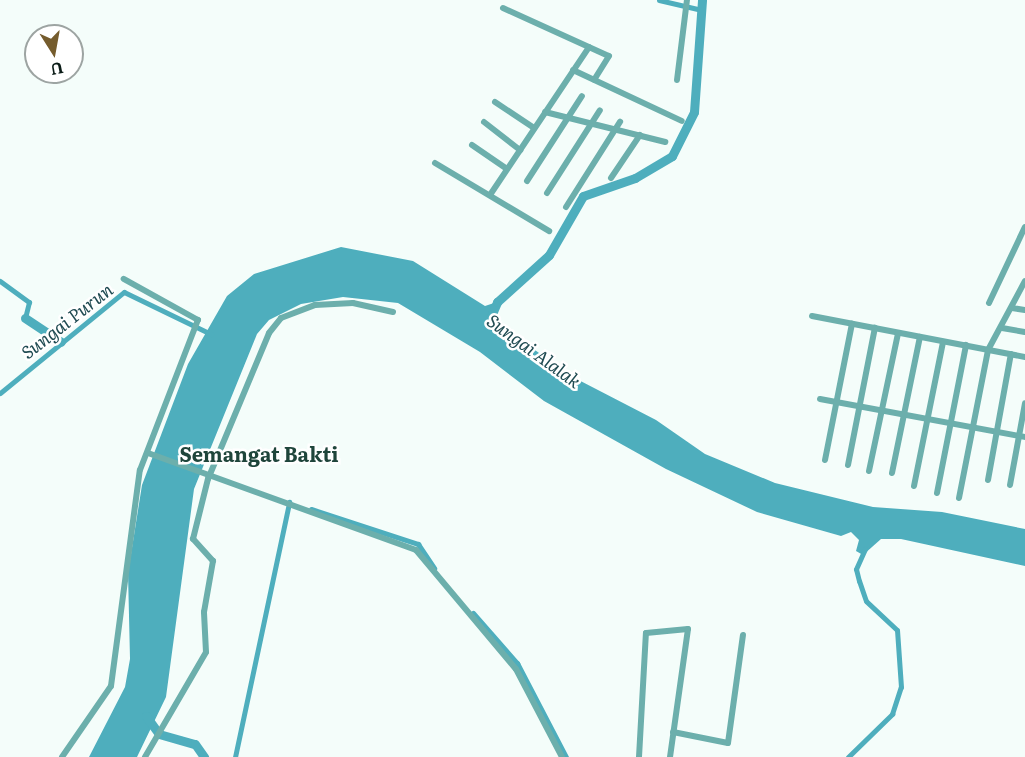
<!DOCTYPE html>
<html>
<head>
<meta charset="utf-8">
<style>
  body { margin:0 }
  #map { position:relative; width:1025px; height:757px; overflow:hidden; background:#f4fdfa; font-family:Literata,serif }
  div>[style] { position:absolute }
  .water>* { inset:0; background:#4eaebd }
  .canal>* { height:5px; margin:-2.5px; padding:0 2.5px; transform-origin:2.5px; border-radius:2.5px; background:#4eaebd }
  .river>* { height:9px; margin:-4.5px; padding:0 4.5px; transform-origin:4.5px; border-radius:4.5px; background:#4eaebd }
  .street>* { height:6px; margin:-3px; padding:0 3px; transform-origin:3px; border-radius:3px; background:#6cafac }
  span { translate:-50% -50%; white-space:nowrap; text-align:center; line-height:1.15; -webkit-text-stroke:5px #fff; paint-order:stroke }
  .water-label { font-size:18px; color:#204b52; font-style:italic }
  .quarter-label { font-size:20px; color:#1f453b; font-weight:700 }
  .north { position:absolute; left:24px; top:24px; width:60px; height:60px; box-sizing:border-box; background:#fff; border:2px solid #9da4a2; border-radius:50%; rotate:169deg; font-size:16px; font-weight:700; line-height:24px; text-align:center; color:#0a1b16 }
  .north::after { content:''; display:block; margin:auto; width:21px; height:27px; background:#755c2d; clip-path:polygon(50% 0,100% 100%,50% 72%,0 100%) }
</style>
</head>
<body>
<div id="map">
  <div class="water">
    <div style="clip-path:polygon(341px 247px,413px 261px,485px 306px,497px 302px,495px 313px,507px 329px,567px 374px,656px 420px,705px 454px,775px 483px,873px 507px,942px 512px,1025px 529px,1025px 566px,901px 539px,881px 539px,863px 555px,856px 551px,859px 540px,851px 532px,841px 536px,757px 512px,666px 469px,544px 401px,480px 352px,398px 303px,343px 297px,301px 304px,269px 320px,257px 334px,194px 489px,166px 697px,137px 757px,89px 757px,125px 687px,130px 659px,128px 573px,142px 485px,188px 364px,227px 296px,254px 274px)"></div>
  </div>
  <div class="canal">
    <div style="left:659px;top:0;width:44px;rotate:13.1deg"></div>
    <div style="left:0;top:281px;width:36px;rotate:36deg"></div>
    <div style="left:29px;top:302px;width:16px;rotate:104deg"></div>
    <div style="left:0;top:393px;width:160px;rotate:-39.2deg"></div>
    <div style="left:124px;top:292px;width:97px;rotate:25.8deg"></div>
    <div style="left:311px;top:509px;width:113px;rotate:18.1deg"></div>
    <div style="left:418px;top:544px;width:29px;rotate:56deg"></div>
    <div style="left:473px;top:613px;width:67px;rotate:48.7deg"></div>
    <div style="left:517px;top:663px;width:106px;rotate:62.5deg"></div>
    <div style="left:235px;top:757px;width:261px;rotate:-78deg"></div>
    <div style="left:848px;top:757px;width:62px;rotate:-44.3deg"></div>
    <div style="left:892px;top:714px;width:28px;rotate:-72deg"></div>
    <div style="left:901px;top:687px;width:57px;rotate:-94deg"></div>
    <div style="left:897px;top:630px;width:42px;rotate:-136.9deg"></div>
    <div style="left:866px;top:601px;width:21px;rotate:-109deg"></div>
    <div style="left:859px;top:581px;width:12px;rotate:-104deg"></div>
    <div style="left:856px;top:569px;width:22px;rotate:-66deg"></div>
  </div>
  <div class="river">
    <div style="left:25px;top:318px;width:43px;rotate:33.7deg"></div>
    <div style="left:489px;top:321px;width:21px;rotate:-67deg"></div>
    <div style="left:497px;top:302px;width:70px;rotate:-42.1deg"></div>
    <div style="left:549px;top:255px;width:68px;rotate:-60deg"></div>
    <div style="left:583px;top:196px;width:55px;rotate:-19.1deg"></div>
    <div style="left:635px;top:178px;width:43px;rotate:-30.7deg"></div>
    <div style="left:672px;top:156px;width:49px;rotate:-63.4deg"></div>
    <div style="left:694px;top:112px;width:112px;rotate:-85.9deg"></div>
    <div style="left:146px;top:716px;width:22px;rotate:54deg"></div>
    <div style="left:159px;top:734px;width:37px;rotate:16deg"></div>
    <div style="left:195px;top:744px;width:16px;rotate:55deg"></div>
  </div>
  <div class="street">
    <div style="left:503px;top:8px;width:116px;rotate:24.4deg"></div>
    <div style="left:609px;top:56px;width:28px;rotate:122deg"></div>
    <div style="left:573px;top:70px;width:120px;rotate:25.1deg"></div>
    <div style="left:677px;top:80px;width:81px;rotate:-82.9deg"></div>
    <div style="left:495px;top:102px;width:47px;rotate:33.7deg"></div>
    <div style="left:545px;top:112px;width:124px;rotate:14deg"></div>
    <div style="left:484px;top:122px;width:46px;rotate:37.9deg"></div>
    <div style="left:472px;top:145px;width:42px;rotate:34.4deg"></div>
    <div style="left:435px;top:163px;width:133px;rotate:30.8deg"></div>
    <div style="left:611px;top:178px;width:52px;rotate:-56deg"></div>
    <div style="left:527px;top:181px;width:101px;rotate:-57.1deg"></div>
    <div style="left:547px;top:193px;width:98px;rotate:-57.4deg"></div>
    <div style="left:490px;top:195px;width:178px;rotate:-56.2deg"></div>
    <div style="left:566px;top:207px;width:101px;rotate:-57.6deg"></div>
    <div style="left:989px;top:303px;width:84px;rotate:-64.7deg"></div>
    <div style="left:1012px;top:308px;width:13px;rotate:9deg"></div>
    <div style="left:812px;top:316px;width:217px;rotate:10.9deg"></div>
    <div style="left:1002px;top:328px;width:23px;rotate:10deg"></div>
    <div style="left:820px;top:399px;width:208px;rotate:10.5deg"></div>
    <div style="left:148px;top:453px;width:285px;rotate:19.9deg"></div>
    <div style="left:416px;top:550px;width:155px;rotate:50deg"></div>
    <div style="left:516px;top:669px;width:99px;rotate:62.4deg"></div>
    <div style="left:825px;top:460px;width:139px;rotate:-78.8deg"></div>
    <div style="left:848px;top:465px;width:140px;rotate:-78.9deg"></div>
    <div style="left:869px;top:471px;width:141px;rotate:-78.1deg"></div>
    <div style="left:892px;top:473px;width:139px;rotate:-78.4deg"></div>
    <div style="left:988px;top:480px;width:128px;rotate:-79.7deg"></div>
    <div style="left:1010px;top:485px;width:83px;rotate:-79.6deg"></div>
    <div style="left:914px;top:486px;width:147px;rotate:-78.6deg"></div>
    <div style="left:937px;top:493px;width:151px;rotate:-78.9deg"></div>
    <div style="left:959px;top:498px;width:151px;rotate:-78.9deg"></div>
    <div style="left:988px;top:350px;width:78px;rotate:-61.8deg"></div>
    <div style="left:673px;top:732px;width:56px;rotate:11.3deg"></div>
    <div style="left:728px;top:743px;width:109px;rotate:-82.1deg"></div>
    <div style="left:62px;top:757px;width:86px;rotate:-55.4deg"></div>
    <div style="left:111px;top:686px;width:218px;rotate:-82.4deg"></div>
    <div style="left:140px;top:470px;width:161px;rotate:-68.9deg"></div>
    <div style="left:198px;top:320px;width:85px;rotate:-151deg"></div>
    <div style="left:145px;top:757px;width:121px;rotate:-59.8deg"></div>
    <div style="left:206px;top:652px;width:40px;rotate:-92.9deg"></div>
    <div style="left:204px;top:612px;width:52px;rotate:-80deg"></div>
    <div style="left:213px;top:561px;width:30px;rotate:-132deg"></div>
    <div style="left:193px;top:539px;width:62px;rotate:-76deg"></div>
    <div style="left:208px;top:479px;width:158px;rotate:-67.3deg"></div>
    <div style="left:269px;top:333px;width:19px;rotate:-51deg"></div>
    <div style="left:281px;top:318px;width:36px;rotate:-21deg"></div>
    <div style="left:315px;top:305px;width:38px;rotate:-3deg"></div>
    <div style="left:353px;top:303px;width:41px;rotate:12.7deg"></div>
    <div style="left:639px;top:757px;width:124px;rotate:-86.8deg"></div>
    <div style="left:646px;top:633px;width:42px;rotate:-5.4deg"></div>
    <div style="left:688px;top:629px;width:129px;rotate:98deg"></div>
  </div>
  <div class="water-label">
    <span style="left:67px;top:321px;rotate:-38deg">Sungai Purun</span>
    <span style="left:534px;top:351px;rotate:36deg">Sungai Alalak</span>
  </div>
  <div class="quarter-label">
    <span style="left:259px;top:453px">Semangat Bakti</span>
  </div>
  <div class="north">U</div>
</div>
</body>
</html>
